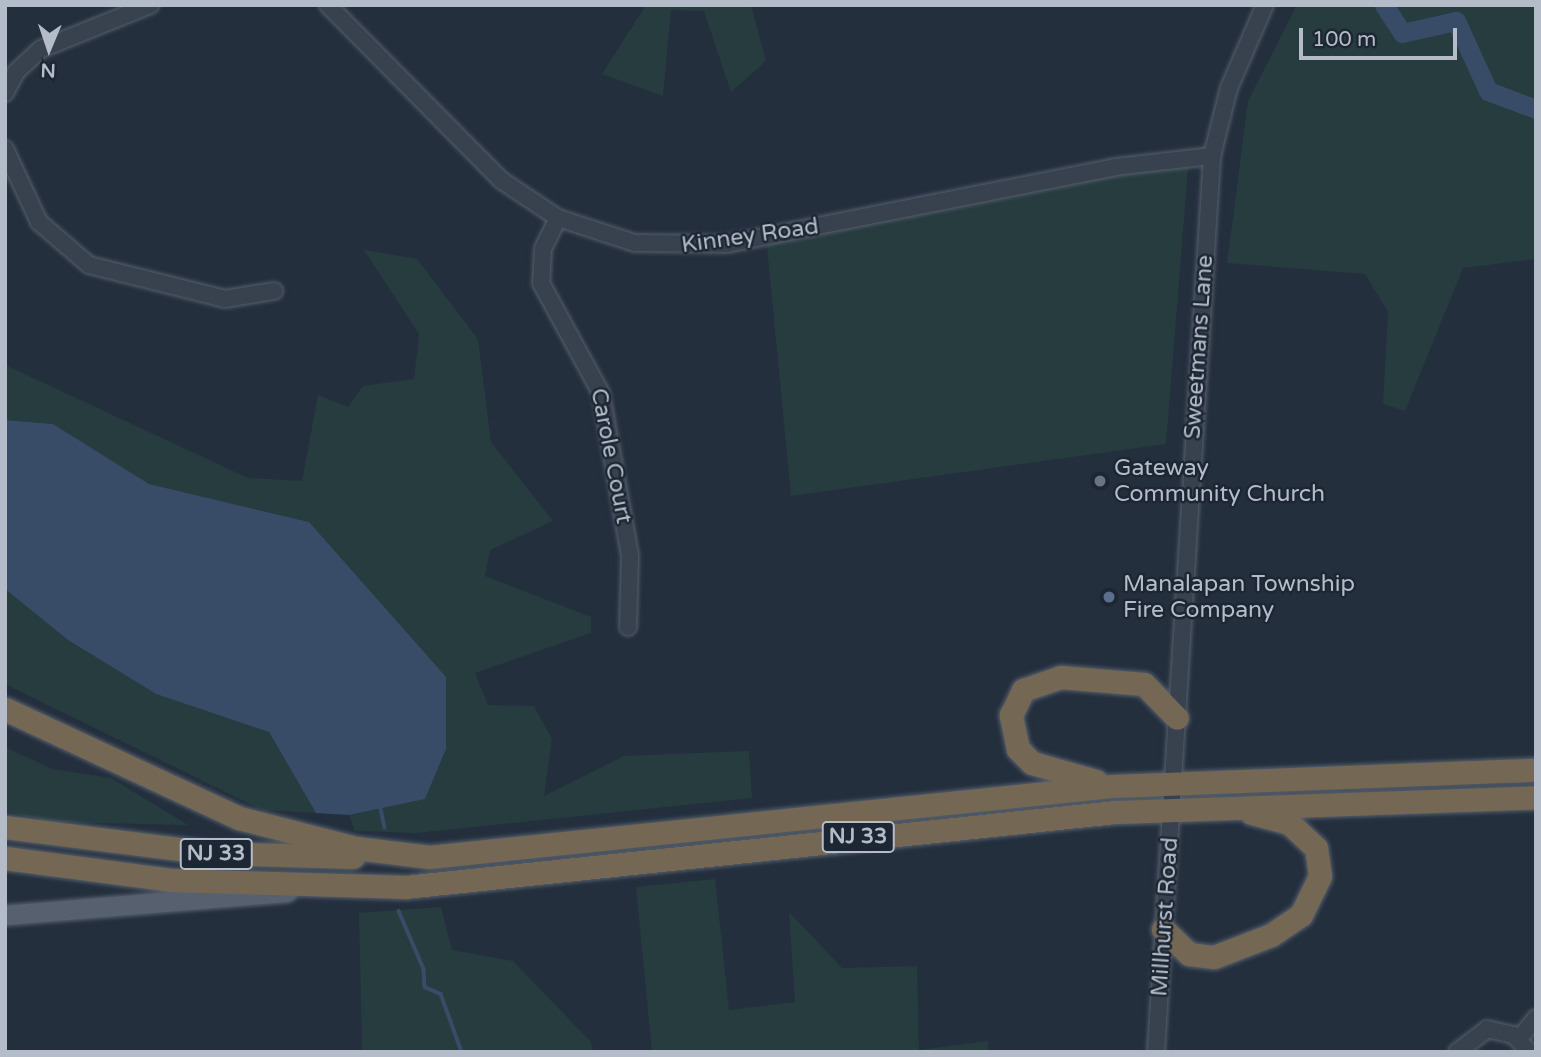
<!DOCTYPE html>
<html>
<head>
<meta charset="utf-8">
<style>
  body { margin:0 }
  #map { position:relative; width:1541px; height:1057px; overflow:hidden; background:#242f3e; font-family:"Varela Round",sans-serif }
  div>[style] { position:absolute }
  .green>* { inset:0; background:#263c3f }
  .water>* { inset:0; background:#394c67 }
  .stream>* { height:3.5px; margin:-1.75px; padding:0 1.75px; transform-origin:1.75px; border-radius:1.75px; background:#394c67 }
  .river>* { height:19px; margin:-9.5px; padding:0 9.5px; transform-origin:9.5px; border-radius:9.5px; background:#394c67 }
  .roads { filter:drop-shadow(0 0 2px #565f6c) drop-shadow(0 0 2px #565f6c) }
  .minor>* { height:16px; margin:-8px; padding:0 8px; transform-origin:8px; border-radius:8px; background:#38414e }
  .major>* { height:19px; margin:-9.5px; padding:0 9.5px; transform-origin:9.5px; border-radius:9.5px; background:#56606e }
  .highway>* { height:23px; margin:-11.5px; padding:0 11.5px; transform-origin:11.5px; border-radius:11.5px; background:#746855 }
  .dots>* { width:19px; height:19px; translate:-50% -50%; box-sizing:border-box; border:4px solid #1d2633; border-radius:50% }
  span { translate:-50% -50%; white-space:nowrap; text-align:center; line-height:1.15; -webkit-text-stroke:5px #1d2633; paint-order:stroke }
  .shield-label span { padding:2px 5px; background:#1d2633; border:2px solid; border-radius:5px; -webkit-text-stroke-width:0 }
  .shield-label { font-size:21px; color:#b4bcc9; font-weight:700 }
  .street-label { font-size:23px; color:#b4bcc9 }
  .poi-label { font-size:23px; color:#b4bcc9 }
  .left { translate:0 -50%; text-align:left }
  .frame { position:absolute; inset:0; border:7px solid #b4bcc9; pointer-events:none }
  .north { position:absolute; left:14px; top:14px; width:70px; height:70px; -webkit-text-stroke:5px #1d2633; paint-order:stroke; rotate:182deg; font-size:19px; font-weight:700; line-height:28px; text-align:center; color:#b4bcc9 }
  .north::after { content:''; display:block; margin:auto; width:24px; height:32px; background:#b4bcc9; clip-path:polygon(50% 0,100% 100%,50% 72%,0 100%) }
  .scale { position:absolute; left:1299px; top:28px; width:158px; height:32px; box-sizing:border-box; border:4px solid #b4bcc9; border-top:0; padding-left:9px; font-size:21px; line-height:24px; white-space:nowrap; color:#b4bcc9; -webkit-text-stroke:5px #1d2633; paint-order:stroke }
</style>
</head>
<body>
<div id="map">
  <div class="green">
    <div style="clip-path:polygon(646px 5px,751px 5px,766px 61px,731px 92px,704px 11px,671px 10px,663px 96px,602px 74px)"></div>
    <div style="clip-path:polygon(1297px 5px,1536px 5px,1536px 259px,1463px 268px,1405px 411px,1383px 404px,1388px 312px,1365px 274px,1227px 263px,1248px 101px)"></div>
    <div style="clip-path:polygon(1189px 156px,1166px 444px,791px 496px,766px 236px)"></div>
    <div style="clip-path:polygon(364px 250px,417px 259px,478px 339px,491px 442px,553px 521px,490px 550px,485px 576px,591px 617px,591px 633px,475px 673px,488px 705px,534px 706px,552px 739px,544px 796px,624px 756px,749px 751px,752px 798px,416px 833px,355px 831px,349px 815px,425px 799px,309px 522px,148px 484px,53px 424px,5px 420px,5px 365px,248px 478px,302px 481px,318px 395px,348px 407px,363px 386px,414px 379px,419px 334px)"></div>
    <div style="clip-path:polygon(5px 589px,68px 640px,156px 694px,269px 732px,316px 813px,262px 810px,5px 684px)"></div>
    <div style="clip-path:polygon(5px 747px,52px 769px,111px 778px,188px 825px,49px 822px,5px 811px)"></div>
    <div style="clip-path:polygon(715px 879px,729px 1010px,795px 1002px,789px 912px,842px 968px,917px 966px,919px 1050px,988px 1041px,988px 1052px,652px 1052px,636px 887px)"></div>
    <div style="clip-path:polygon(441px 907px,452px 950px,513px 961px,591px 1042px,593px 1052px,362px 1052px,359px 913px)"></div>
  </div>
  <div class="water">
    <div style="clip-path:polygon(5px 420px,53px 424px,149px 484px,309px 522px,446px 677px,446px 749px,425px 799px,349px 815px,316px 813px,269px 732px,156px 694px,68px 640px,5px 589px)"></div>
  </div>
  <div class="stream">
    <div style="left:381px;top:809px;width:19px;rotate:78deg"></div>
    <div style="left:399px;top:911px;width:63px;rotate:66.7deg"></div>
    <div style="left:424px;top:969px;width:18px;rotate:87deg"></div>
    <div style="left:425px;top:987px;width:17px;rotate:24deg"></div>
    <div style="left:441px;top:994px;width:62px;rotate:70.1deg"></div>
  </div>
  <div class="river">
    <div style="left:1384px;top:5px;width:33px;rotate:57deg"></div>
    <div style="left:1402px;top:33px;width:55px;rotate:-12.5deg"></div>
    <div style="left:1456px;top:21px;width:77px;rotate:65.4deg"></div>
    <div style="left:1488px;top:91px;width:51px;rotate:20.6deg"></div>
  </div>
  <div class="roads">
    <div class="minor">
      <div style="left:328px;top:5px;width:246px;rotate:45.3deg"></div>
      <div style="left:501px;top:180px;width:69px;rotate:33.7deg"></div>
      <div style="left:558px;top:218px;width:81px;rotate:18deg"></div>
      <div style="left:635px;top:243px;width:92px;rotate:0.6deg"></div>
      <div style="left:727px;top:244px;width:396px;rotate:-11.2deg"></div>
      <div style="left:1115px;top:167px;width:98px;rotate:-6.5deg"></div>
      <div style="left:5px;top:93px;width:24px;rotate:-62deg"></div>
      <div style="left:16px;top:72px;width:34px;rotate:-43deg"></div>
      <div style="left:41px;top:49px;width:118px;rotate:-22deg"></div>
      <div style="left:5px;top:149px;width:81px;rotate:65deg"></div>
      <div style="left:39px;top:222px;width:66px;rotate:40.7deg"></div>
      <div style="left:89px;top:265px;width:140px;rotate:14deg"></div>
      <div style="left:225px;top:299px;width:50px;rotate:-9.3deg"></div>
      <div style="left:558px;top:218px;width:34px;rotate:116deg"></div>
      <div style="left:543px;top:249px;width:34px;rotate:93deg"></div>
      <div style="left:541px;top:283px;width:125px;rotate:61.4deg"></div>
      <div style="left:601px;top:393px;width:166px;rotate:79.9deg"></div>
      <div style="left:630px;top:556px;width:71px;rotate:91.6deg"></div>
      <div style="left:1519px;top:1039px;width:27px;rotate:-51deg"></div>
      <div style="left:1156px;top:1052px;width:898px;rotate:-86.42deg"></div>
      <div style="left:1212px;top:156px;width:70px;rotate:-76deg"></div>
      <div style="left:1229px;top:88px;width:90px;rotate:-66.6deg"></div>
      <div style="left:1457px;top:1052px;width:38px;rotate:-37deg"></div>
      <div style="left:1487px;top:1029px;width:28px;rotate:13deg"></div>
      <div style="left:1514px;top:1035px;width:23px;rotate:49deg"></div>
    </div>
    <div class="major">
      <div style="left:5px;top:915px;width:283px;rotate:-4.7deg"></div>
    </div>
    <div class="highway">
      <div style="left:5px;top:709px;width:258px;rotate:25deg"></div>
      <div style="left:239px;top:818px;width:121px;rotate:14.4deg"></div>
      <div style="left:356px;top:848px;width:74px;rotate:7deg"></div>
      <div style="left:429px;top:857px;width:688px;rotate:-5.93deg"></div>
      <div style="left:1113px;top:786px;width:423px;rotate:-2.2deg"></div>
      <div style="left:1096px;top:781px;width:66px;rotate:-164.3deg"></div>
      <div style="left:1032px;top:763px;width:20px;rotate:-135deg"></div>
      <div style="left:1018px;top:749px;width:35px;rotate:-102deg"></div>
      <div style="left:1011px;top:715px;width:28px;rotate:-64deg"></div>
      <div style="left:1023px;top:690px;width:39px;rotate:-19deg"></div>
      <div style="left:1060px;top:677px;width:84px;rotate:4.8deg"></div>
      <div style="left:1144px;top:684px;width:47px;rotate:45.9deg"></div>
      <div style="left:5px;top:827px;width:208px;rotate:7.2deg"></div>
      <div style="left:211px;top:853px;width:142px;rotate:1.6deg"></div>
      <div style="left:5px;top:858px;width:169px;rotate:7.5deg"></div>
      <div style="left:173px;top:880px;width:232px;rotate:1.7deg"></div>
      <div style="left:405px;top:887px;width:714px;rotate:-6.03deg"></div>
      <div style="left:1115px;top:812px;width:421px;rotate:-2deg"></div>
      <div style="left:1163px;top:929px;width:36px;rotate:44deg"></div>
      <div style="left:1189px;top:954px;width:25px;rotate:7deg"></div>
      <div style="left:1214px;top:957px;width:61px;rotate:-21.1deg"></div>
      <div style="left:1271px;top:935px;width:36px;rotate:-34deg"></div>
      <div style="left:1301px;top:915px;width:43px;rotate:-64deg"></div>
      <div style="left:1320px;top:876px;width:28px;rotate:-98deg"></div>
      <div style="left:1316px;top:848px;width:37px;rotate:-137deg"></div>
      <div style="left:1289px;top:823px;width:39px;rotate:-165deg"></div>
    </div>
  </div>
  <div class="dots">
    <div style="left:1100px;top:481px;background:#6b7280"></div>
    <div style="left:1109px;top:597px;background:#5c6f8a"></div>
  </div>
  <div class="shield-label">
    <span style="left:858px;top:837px">NJ 33</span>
    <span style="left:216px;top:854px">NJ 33</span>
  </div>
  <div class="street-label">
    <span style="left:750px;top:236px;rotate:-8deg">Kinney Road</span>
    <span style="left:1199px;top:347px;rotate:-86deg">Sweetmans Lane</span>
    <span style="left:611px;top:456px;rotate:79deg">Carole Court</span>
    <span style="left:1165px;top:917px;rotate:-86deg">Millhurst Road</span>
  </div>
  <div class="poi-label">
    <span class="left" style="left:1114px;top:481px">Gateway<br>Community Church</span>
    <span class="left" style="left:1123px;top:597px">Manalapan Township<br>Fire Company</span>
  </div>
  <div class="frame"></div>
  <div class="north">N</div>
  <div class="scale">100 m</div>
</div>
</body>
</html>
